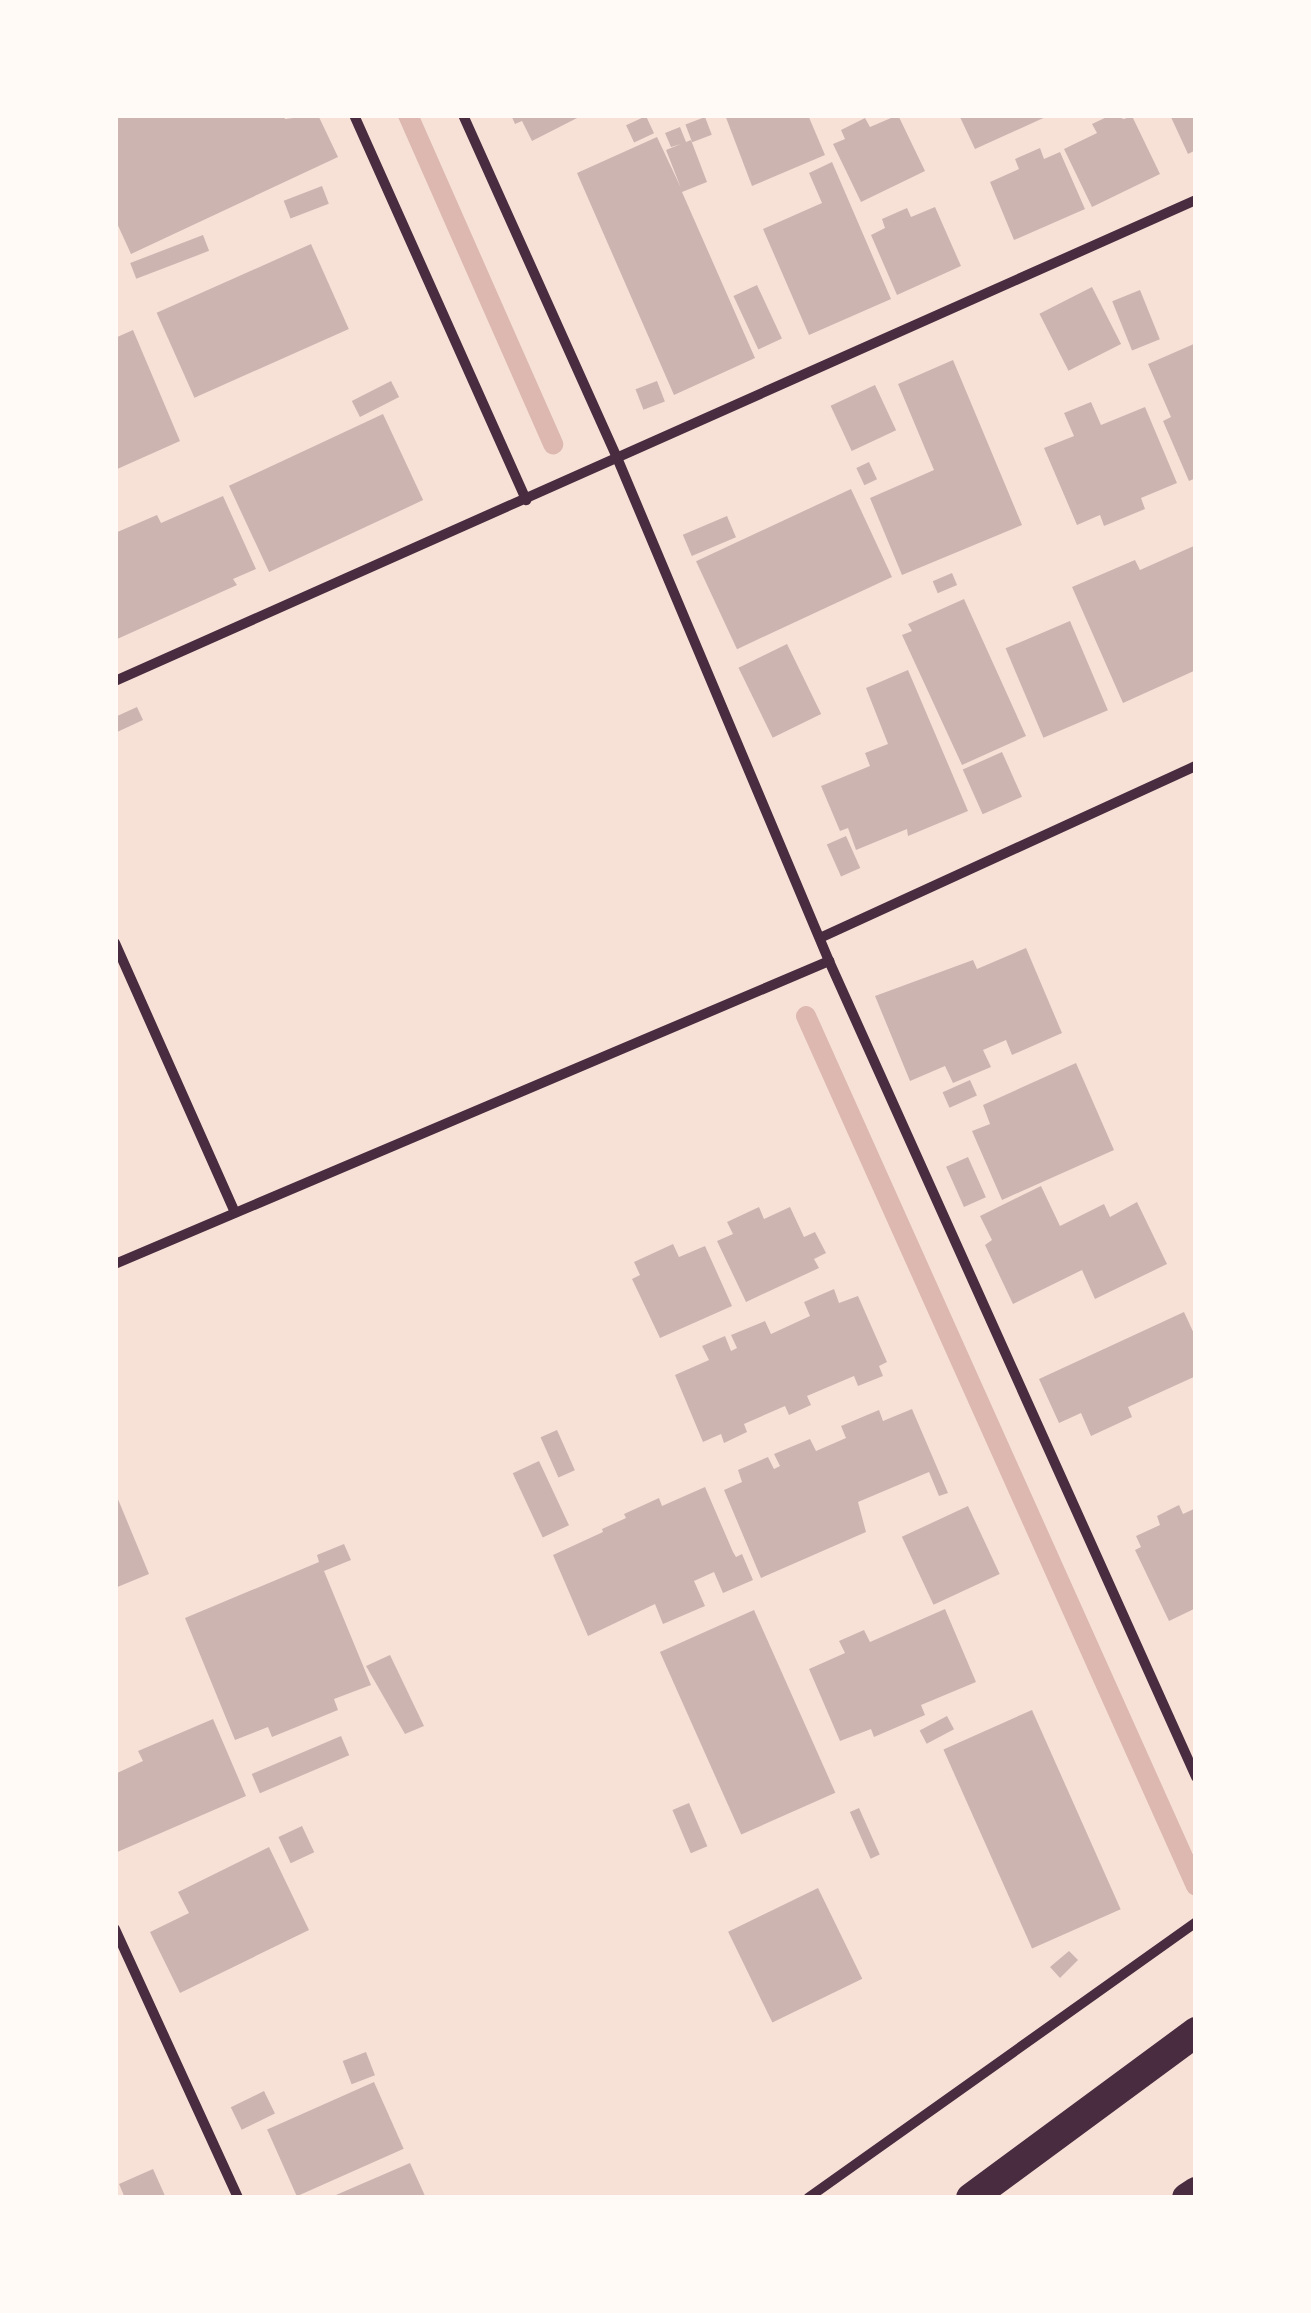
<!DOCTYPE html>
<html>
<head>
<meta charset="utf-8">
<style>
  body { margin:0 }
  #map { position:relative; width:1311px; height:2313px; overflow:hidden; background:#f7e1d7; font-family:Lato,sans-serif }
  div>[style] { position:absolute }
  .stream>* { height:20px; margin:-10px; padding:0 10px; transform-origin:10px; border-radius:10px; background:#dcb8b0 }
  .building>* { inset:0; background:#ccb4b1; transform-origin:0 0 }
  .minor>* { height:10px; margin:-5px; padding:0 5px; transform-origin:5px; border-radius:5px; background:#4a2c40 }
  .motorway>* { height:30px; margin:-15px; padding:0 15px; transform-origin:15px; border-radius:15px; background:#4a2c40 }
  span { translate:-50% -50%; white-space:nowrap; text-align:center; line-height:1.15; -webkit-text-stroke:10px #fffaf5; paint-order:stroke }
  .frame { position:absolute; inset:0; border:118px solid #fffaf5; pointer-events:none }
</style>
</head>
<body>
<div id="map">
  <div class="stream">
    <div style="left:408px;top:115px;width:360px;rotate:66.2deg"></div>
    <div style="left:806px;top:1016px;width:953px;rotate:65.85deg"></div>
  </div>
  <div class="building">
    <div style="clip-path:polygon(123px 115px,283px 115px,285px 119px,318px 115px,338px 157px,131px 254px,115px 219px,115px 119px)"></div>
    <div style="clip-path:polygon(511px 115px,583px 115px,532px 141px,522px 121px,515px 124px)"></div>
    <div style="clip-path:polygon(725px 115px,808px 115px,825px 155px,752px 186px)"></div>
    <div style="clip-path:polygon(898px 115px,925px 171px,861px 202px,833px 144px,845px 139px,841px 130px,865px 118px,870px 127px)"></div>
    <div style="clip-path:polygon(959px 115px,1050px 115px,975px 149px)"></div>
    <div style="clip-path:polygon(1111px 115px,1124px 119px,1132px 116px,1160px 174px,1092px 207px,1064px 149px,1097px 133px,1092px 124px)"></div>
    <div style="clip-path:polygon(1170px 115px,1196px 115px,1196px 150px,1188px 154px)"></div>
    <div style="left:646px;top:116px;width:19px;height:22px;rotate:65deg"></div>
    <div style="left:705px;top:117px;width:19px;height:21px;rotate:69deg"></div>
    <div style="clip-path:polygon(680px 127px,686px 142px,691px 140px,707px 182px,682px 192px,755px 358px,674px 395px,577px 173px,657px 137px,681px 188px,666px 150px,681px 144px,671px 147px,665px 133px)"></div>
    <div style="clip-path:polygon(1040px 148px,1044px 159px,1060px 152px,1085px 209px,1014px 240px,990px 182px,1019px 169px,1015px 159px)"></div>
    <div style="clip-path:polygon(832px 162px,891px 299px,809px 335px,763px 229px,822px 203px,809px 173px)"></div>
    <div style="left:322px;top:186px;width:19px;height:41px;rotate:69deg"></div>
    <div style="clip-path:polygon(935px 207px,961px 266px,897px 295px,871px 235px,885px 228px,882px 219px,907px 208px,911px 217px)"></div>
    <div style="left:203px;top:235px;width:17px;height:78px;rotate:69deg"></div>
    <div style="left:311px;top:244px;width:93px;height:169px;rotate:66deg"></div>
    <div style="left:757px;top:285px;width:59px;height:26px;rotate:65deg"></div>
    <div style="left:1092px;top:287px;width:64px;height:59px;rotate:63deg"></div>
    <div style="left:1140px;top:290px;width:53px;height:30px;rotate:68deg"></div>
    <div style="clip-path:polygon(133px 330px,180px 441px,115px 470px,115px 338px)"></div>
    <div style="clip-path:polygon(1196px 343px,1196px 478px,1189px 481px,1163px 421px,1171px 417px,1148px 364px)"></div>
    <div style="clip-path:polygon(953px 360px,1022px 525px,902px 575px,870px 498px,934px 470px,898px 384px)"></div>
    <div style="left:391px;top:381px;width:18px;height:44px;rotate:63deg"></div>
    <div style="left:657px;top:381px;width:22px;height:23px;rotate:69deg"></div>
    <div style="left:875px;top:385px;width:50px;height:49px;rotate:65deg"></div>
    <div style="clip-path:polygon(1091px 402px,1101px 425px,1145px 407px,1177px 483px,1141px 498px,1145px 509px,1104px 526px,1100px 515px,1077px 525px,1044px 448px,1074px 436px,1064px 413px)"></div>
    <div style="left:383px;top:414px;width:95px;height:170px;rotate:65deg"></div>
    <div style="left:869px;top:462px;width:19px;height:14px;rotate:65deg"></div>
    <div style="left:851px;top:489px;width:97px;height:171px;rotate:65deg"></div>
    <div style="clip-path:polygon(223px 496px,256px 569px,233px 579px,237px 585px,115px 640px,115px 533px,157px 515px,161px 523px)"></div>
    <div style="left:727px;top:516px;width:23px;height:48px;rotate:67deg"></div>
    <div style="clip-path:polygon(1196px 545px,1196px 670px,1123px 703px,1072px 587px,1135px 560px,1140px 570px)"></div>
    <div style="left:952px;top:573px;width:13px;height:21px;rotate:67deg"></div>
    <div style="clip-path:polygon(964px 599px,1026px 736px,962px 765px,902px 635px,912px 631px,908px 624px)"></div>
    <div style="left:1070px;top:621px;width:97px;height:70px;rotate:67deg"></div>
    <div style="left:787px;top:644px;width:78px;height:54px;rotate:64deg"></div>
    <div style="clip-path:polygon(908px 670px,968px 811px,908px 836px,907px 829px,856px 850px,848px 828px,840px 831px,821px 786px,870px 766px,865px 753px,888px 744px,866px 688px)"></div>
    <div style="clip-path:polygon(137px 707px,143px 720px,115px 733px,115px 717px)"></div>
    <div style="left:1002px;top:752px;width:49px;height:43px;rotate:66deg"></div>
    <div style="left:846px;top:836px;width:35px;height:21px;rotate:66deg"></div>
    <div style="clip-path:polygon(1026px 948px,1062px 1033px,1012px 1055px,1006px 1040px,983px 1050px,991px 1067px,953px 1083px,945px 1066px,910px 1081px,875px 996px,973px 960px,977px 969px)"></div>
    <div style="clip-path:polygon(1076px 1063px,1114px 1150px,1002px 1200px,972px 1131px,990px 1124px,983px 1105px)"></div>
    <div style="left:970px;top:1080px;width:17px;height:30px;rotate:66deg"></div>
    <div style="left:968px;top:1157px;width:44px;height:24px;rotate:66deg"></div>
    <div style="clip-path:polygon(1041px 1186px,1060px 1226px,1104px 1204px,1110px 1217px,1137px 1202px,1167px 1264px,1095px 1299px,1082px 1270px,1013px 1304px,985px 1245px,992px 1240px,980px 1216px)"></div>
    <div style="clip-path:polygon(759px 1207px,764px 1219px,790px 1207px,804px 1237px,815px 1232px,826px 1253px,814px 1259px,819px 1268px,746px 1302px,717px 1241px,733px 1234px,727px 1222px)"></div>
    <div style="clip-path:polygon(673px 1244px,679px 1257px,705px 1246px,732px 1306px,660px 1338px,632px 1279px,640px 1275px,634px 1262px)"></div>
    <div style="clip-path:polygon(834px 1289px,839px 1303px,858px 1296px,887px 1362px,879px 1366px,883px 1376px,858px 1386px,854px 1376px,807px 1396px,811px 1405px,789px 1415px,785px 1406px,744px 1424px,747px 1432px,724px 1443px,721px 1434px,703px 1442px,675px 1375px,709px 1360px,702px 1346px,725px 1336px,731px 1351px,737px 1348px,731px 1335px,765px 1321px,771px 1334px,810px 1316px,804px 1302px)"></div>
    <div style="clip-path:polygon(1184px 1312px,1196px 1338px,1196px 1376px,1128px 1407px,1132px 1417px,1091px 1436px,1081px 1413px,1059px 1423px,1039px 1379px)"></div>
    <div style="clip-path:polygon(912px 1409px,948px 1493px,939px 1496px,929px 1472px,858px 1502px,866px 1532px,761px 1578px,724px 1490px,742px 1482px,738px 1470px,768px 1457px,774px 1469px,780px 1466px,774px 1454px,810px 1439px,816px 1451px,846px 1438px,841px 1426px,879px 1410px,883px 1421px)"></div>
    <div style="left:557px;top:1430px;width:44px;height:18px;rotate:66deg"></div>
    <div style="left:539px;top:1461px;width:71px;height:29px;rotate:65deg"></div>
    <div style="clip-path:polygon(705px 1487px,733px 1552px,736px 1557px,742px 1554px,753px 1580px,723px 1593px,714px 1572px,694px 1581px,705px 1606px,663px 1624px,655px 1604px,588px 1636px,553px 1555px,603px 1532px,602px 1529px,626px 1518px,624px 1514px,659px 1498px,662px 1506px)"></div>
    <div style="clip-path:polygon(115px 1492px,149px 1574px,115px 1588px)"></div>
    <div style="clip-path:polygon(1179px 1505px,1183px 1514px,1196px 1508px,1196px 1608px,1169px 1621px,1135px 1550px,1141px 1547px,1136px 1536px,1160px 1525px,1157px 1516px)"></div>
    <div style="left:968px;top:1506px;width:75px;height:73px;rotate:65deg"></div>
    <div style="clip-path:polygon(344px 1544px,351px 1560px,324px 1571px,371px 1685px,334px 1699px,338px 1710px,272px 1737px,268px 1727px,235px 1740px,185px 1618px,319px 1562px,317px 1555px)"></div>
    <div style="clip-path:polygon(945px 1609px,976px 1682px,921px 1705px,925px 1715px,874px 1737px,871px 1729px,840px 1741px,809px 1669px,845px 1653px,839px 1641px,864px 1630px,870px 1642px)"></div>
    <div style="left:754px;top:1610px;width:200px;height:103px;rotate:66deg"></div>
    <div style="clip-path:polygon(390px 1655px,424px 1726px,405px 1734px,366px 1666px)"></div>
    <div style="left:1032px;top:1710px;width:218px;height:97px;rotate:66deg"></div>
    <div style="left:947px;top:1716px;width:15px;height:31px;rotate:62deg"></div>
    <div style="clip-path:polygon(213px 1719px,246px 1796px,115px 1853px,115px 1774px,143px 1761px,138px 1751px)"></div>
    <div style="left:341px;top:1736px;width:21px;height:97px;rotate:67deg"></div>
    <div style="left:689px;top:1803px;width:47px;height:18px;rotate:67deg"></div>
    <div style="left:859px;top:1808px;width:51px;height:10px;rotate:66deg"></div>
    <div style="left:302px;top:1826px;width:29px;height:26px;rotate:65deg"></div>
    <div style="clip-path:polygon(269px 1847px,309px 1930px,180px 1993px,150px 1932px,189px 1913px,178px 1892px)"></div>
    <div style="left:818px;top:1888px;width:101px;height:100px;rotate:64deg"></div>
    <div style="clip-path:polygon(1069px 1951px,1078px 1960px,1060px 1978px,1050px 1967px)"></div>
    <div style="left:366px;top:2052px;width:25px;height:25px;rotate:69deg"></div>
    <div style="left:374px;top:2082px;width:73px;height:117px;rotate:66deg"></div>
    <div style="left:264px;top:2091px;width:25px;height:37px;rotate:64deg"></div>
    <div style="clip-path:polygon(410px 2163px,426px 2198px,329px 2198px)"></div>
    <div style="clip-path:polygon(153px 2169px,166px 2198px,125px 2198px,119px 2184px)"></div>
  </div>
  <div class="minor">
    <div style="left:354px;top:115px;width:422px;rotate:65.9deg"></div>
    <div style="left:463px;top:115px;width:378px;rotate:65.8deg"></div>
    <div style="left:618px;top:460px;width:544px;rotate:67.16deg"></div>
    <div style="left:829px;top:961px;width:895px;rotate:65.78deg"></div>
    <div style="left:115px;top:681px;width:1183px;rotate:-23.99deg"></div>
    <div style="left:822px;top:937px;width:411px;rotate:-24.6deg"></div>
    <div style="left:115px;top:943px;width:295px;rotate:66deg"></div>
    <div style="left:115px;top:1264px;width:776px;rotate:-22.99deg"></div>
    <div style="left:115px;top:1929px;width:296px;rotate:65.4deg"></div>
    <div style="left:808px;top:2198px;width:476px;rotate:-35.4deg"></div>
  </div>
  <div class="motorway">
    <div style="left:971px;top:2198px;width:280px;rotate:-36.4deg"></div>
    <div style="left:1187px;top:2198px;width:11px;rotate:-34deg"></div>
  </div>
  <div class="frame"></div>
</div>
</body>
</html>
